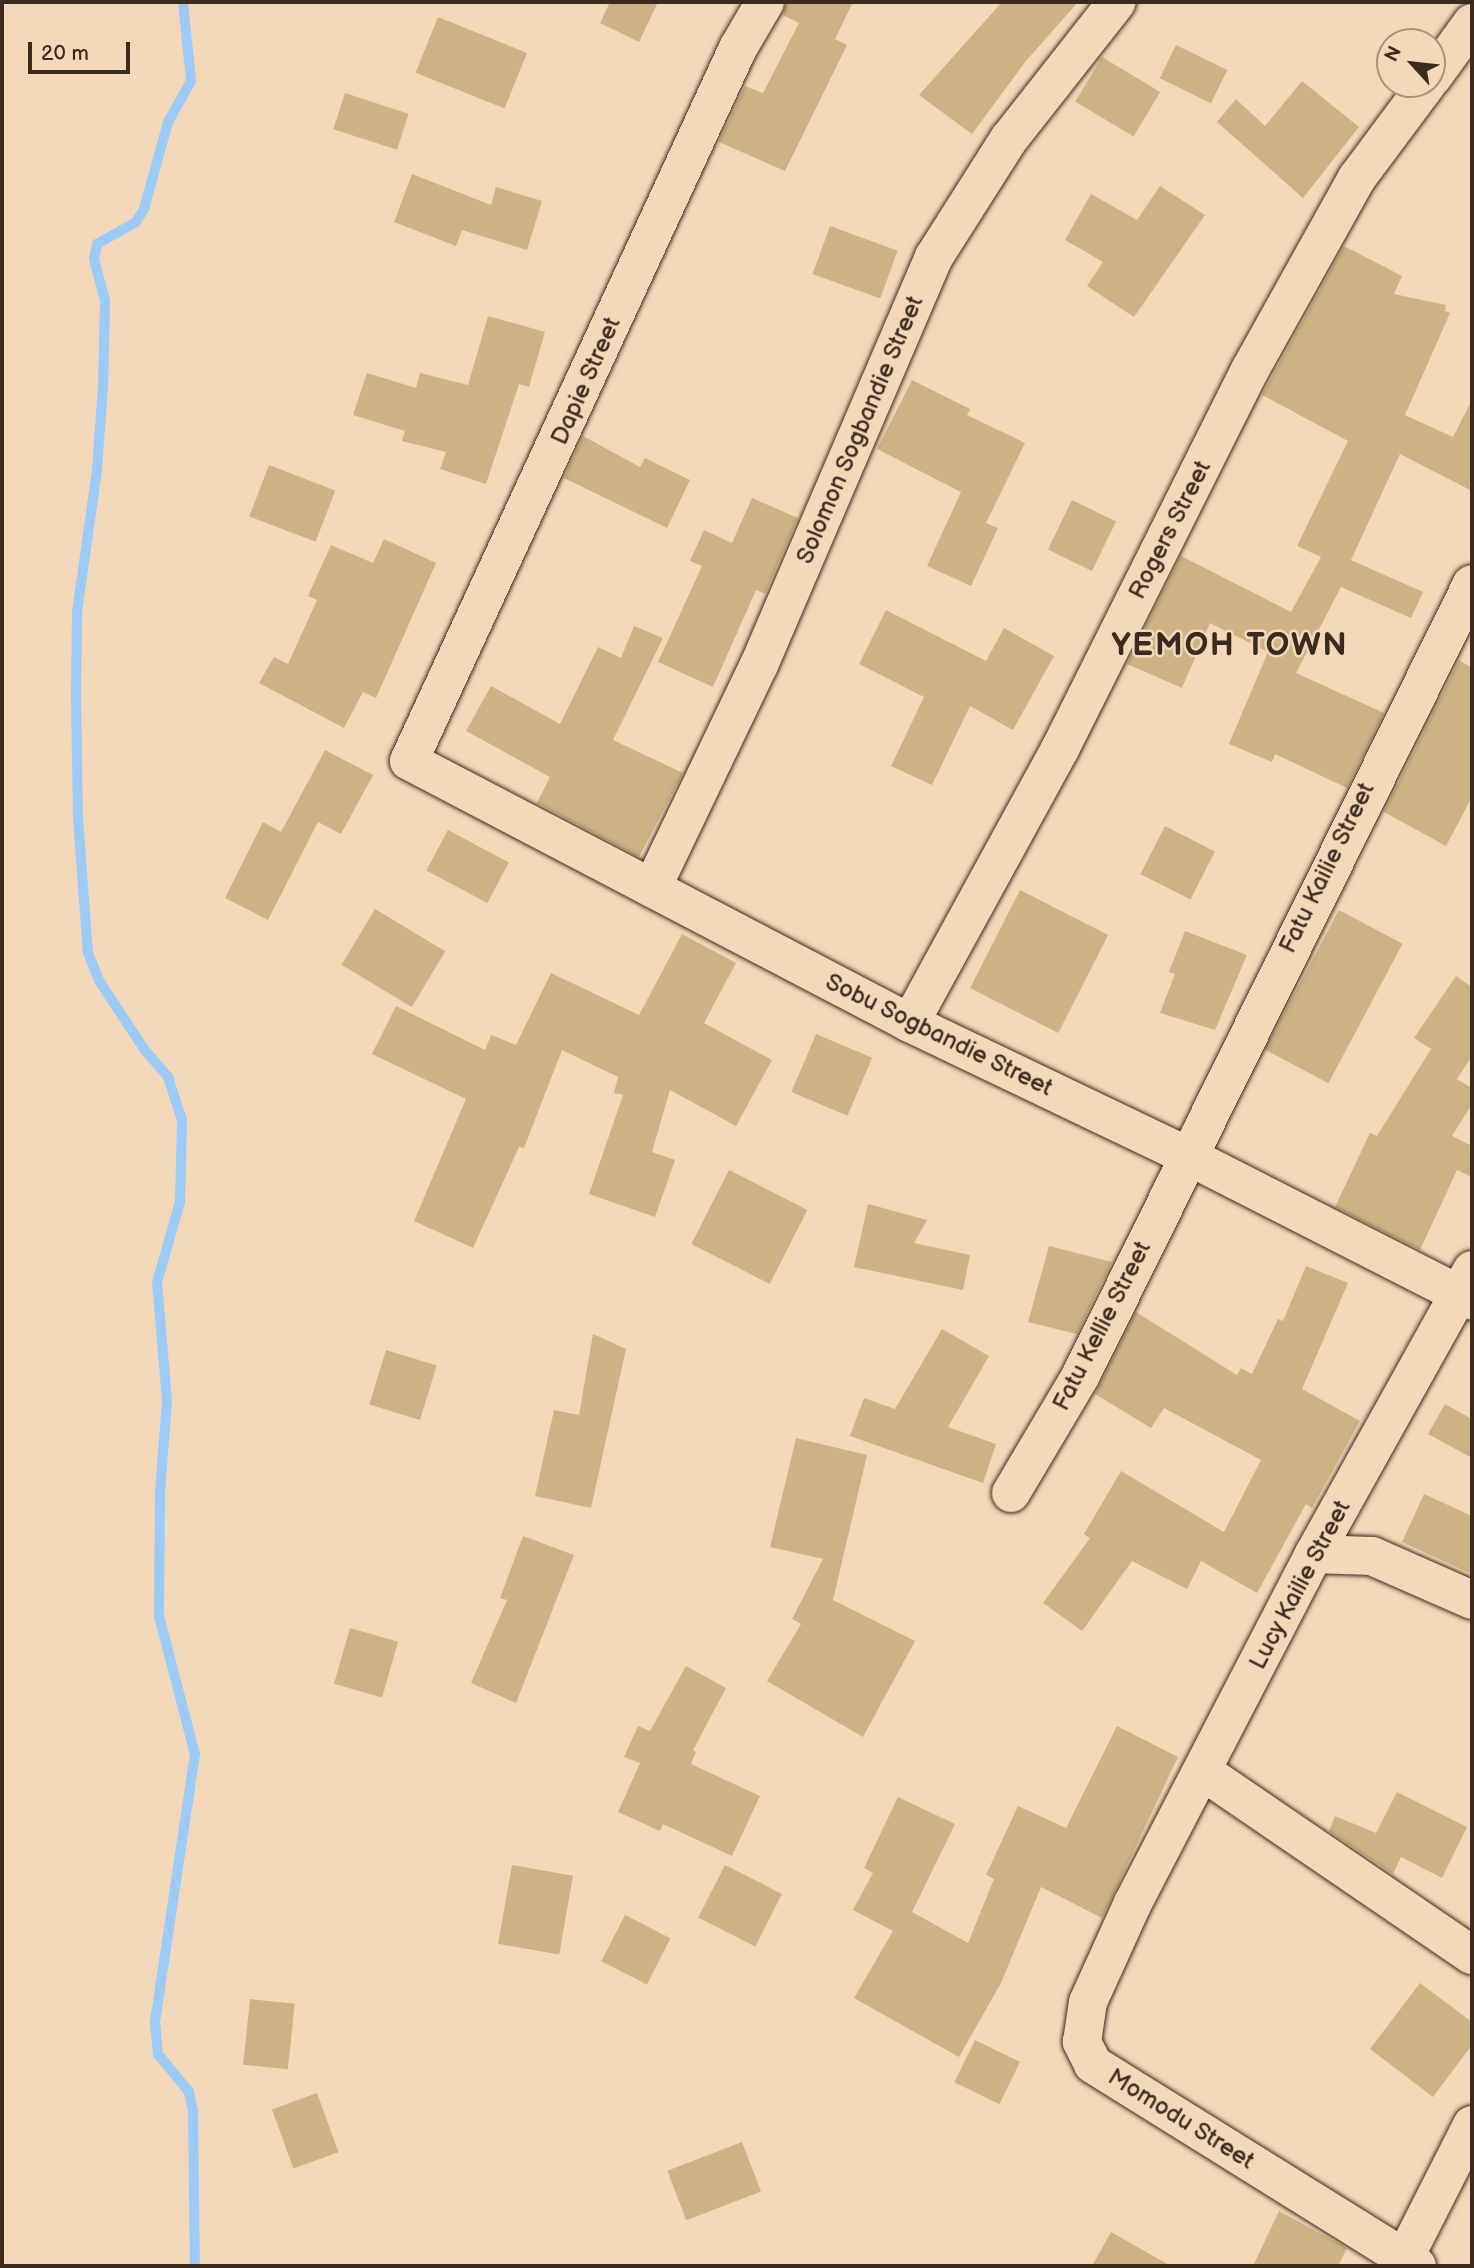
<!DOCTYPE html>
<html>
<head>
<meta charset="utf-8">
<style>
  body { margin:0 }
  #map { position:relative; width:1474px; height:2268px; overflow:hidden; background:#f4d8ba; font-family:"Balsamiq Sans",sans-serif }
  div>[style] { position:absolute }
  .stream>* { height:10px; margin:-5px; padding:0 5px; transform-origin:5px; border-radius:5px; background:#9dcbf8 }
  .building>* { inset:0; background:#cdb383; transform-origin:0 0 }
  .roads { filter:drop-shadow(0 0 2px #3b2a1e) drop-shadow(0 0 2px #3b2a1e) }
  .minor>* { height:38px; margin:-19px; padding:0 19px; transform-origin:19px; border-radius:19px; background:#f4d8ba }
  span { translate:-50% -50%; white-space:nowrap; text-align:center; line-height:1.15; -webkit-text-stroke:5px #f4d8ba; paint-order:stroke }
  .street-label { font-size:24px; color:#3b2a1e }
  .district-label { font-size:32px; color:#3b2a1e; font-weight:700; letter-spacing:2px }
  .frame { position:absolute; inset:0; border:4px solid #3b2a1e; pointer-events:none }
  .north { position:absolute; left:1376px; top:28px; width:70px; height:70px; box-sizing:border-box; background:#f4d8ba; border:2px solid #aa927c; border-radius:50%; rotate:297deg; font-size:19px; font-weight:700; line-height:28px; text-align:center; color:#3b2a1e }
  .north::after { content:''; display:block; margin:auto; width:24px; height:32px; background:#3b2a1e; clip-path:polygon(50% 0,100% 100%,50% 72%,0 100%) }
  .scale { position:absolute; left:28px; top:42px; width:102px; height:32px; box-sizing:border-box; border:4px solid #3b2a1e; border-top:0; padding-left:9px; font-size:21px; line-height:24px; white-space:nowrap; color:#3b2a1e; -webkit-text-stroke:5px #f4d8ba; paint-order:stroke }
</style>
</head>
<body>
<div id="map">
  <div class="stream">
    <div style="left:183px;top:2px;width:79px;rotate:84.2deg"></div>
    <div style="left:191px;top:81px;width:47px;rotate:119.3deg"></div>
    <div style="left:168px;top:122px;width:90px;rotate:105.4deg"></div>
    <div style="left:144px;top:209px;width:15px;rotate:122deg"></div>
    <div style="left:136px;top:222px;width:45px;rotate:150.6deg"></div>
    <div style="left:97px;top:244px;width:15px;rotate:101deg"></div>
    <div style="left:94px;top:259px;width:43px;rotate:75.3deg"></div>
    <div style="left:105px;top:301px;width:85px;rotate:91.3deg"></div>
    <div style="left:103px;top:386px;width:84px;rotate:94.1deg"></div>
    <div style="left:97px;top:470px;width:143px;rotate:98deg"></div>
    <div style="left:77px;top:612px;width:85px;rotate:90.7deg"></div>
    <div style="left:76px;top:697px;width:121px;rotate:89.1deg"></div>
    <div style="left:78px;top:818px;width:135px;rotate:85.8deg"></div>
    <div style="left:88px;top:953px;width:31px;rotate:68deg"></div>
    <div style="left:100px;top:982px;width:80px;rotate:56.7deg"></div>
    <div style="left:144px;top:1049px;width:37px;rotate:49deg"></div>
    <div style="left:168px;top:1077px;width:45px;rotate:72deg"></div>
    <div style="left:182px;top:1120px;width:82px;rotate:91.4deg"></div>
    <div style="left:180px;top:1202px;width:83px;rotate:106deg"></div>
    <div style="left:157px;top:1282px;width:119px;rotate:85.2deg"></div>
    <div style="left:167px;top:1401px;width:92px;rotate:94.4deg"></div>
    <div style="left:160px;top:1493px;width:123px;rotate:90.5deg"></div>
    <div style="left:159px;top:1616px;width:143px;rotate:75.4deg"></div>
    <div style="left:195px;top:1754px;width:271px;rotate:98.5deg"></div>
    <div style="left:155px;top:2022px;width:32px;rotate:85deg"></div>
    <div style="left:158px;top:2054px;width:49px;rotate:50.8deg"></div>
    <div style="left:189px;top:2092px;width:19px;rotate:78deg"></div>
    <div style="left:193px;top:2111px;width:155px;rotate:89.3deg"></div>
  </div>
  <div class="building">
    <div style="clip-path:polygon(610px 2px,658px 2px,639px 42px,600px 23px)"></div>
    <div style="clip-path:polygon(787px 2px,853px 2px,835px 39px,847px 45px,785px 171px,719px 142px,745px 86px,763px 93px,799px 23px,783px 15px)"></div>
    <div style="clip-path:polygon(1002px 2px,1078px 2px,1026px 61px,972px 134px,919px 95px)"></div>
    <div style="left:438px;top:17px;width:96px;height:60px;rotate:22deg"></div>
    <div style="left:1176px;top:45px;width:57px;height:37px;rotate:26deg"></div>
    <div style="left:1102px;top:57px;width:68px;height:52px;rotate:31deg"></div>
    <div style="clip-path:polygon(1302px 81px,1359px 127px,1303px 198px,1217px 122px,1236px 99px,1265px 126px)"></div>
    <div style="left:345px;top:93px;width:67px;height:38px;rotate:18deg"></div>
    <div style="clip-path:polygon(412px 174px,491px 205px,496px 187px,542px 201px,527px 250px,462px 230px,456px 246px,394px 222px)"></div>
    <div style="clip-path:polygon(1160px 186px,1205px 215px,1134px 317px,1087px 286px,1103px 262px,1065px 240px,1091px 194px,1137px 220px)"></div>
    <div style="left:830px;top:226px;width:72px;height:51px;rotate:20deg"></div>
    <div style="clip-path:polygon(1344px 246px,1402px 276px,1394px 294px,1446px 305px,1445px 311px,1450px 313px,1405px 415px,1453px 437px,1472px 400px,1472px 491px,1400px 454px,1351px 560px,1423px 592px,1411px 618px,1341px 587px,1296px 673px,1384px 713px,1347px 788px,1275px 754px,1272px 762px,1229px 744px,1268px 652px,1210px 623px,1182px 688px,1127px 664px,1181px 556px,1291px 612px,1321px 557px,1297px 546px,1348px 441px,1262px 395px)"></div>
    <div style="clip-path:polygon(488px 316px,545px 332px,529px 387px,519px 384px,486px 484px,440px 469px,446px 452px,402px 441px,405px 431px,353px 415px,367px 373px,416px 388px,420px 373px,468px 385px)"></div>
    <div style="clip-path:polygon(912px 380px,970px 409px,967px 415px,1025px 443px,986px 523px,998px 528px,971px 586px,927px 566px,961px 492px,877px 449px)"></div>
    <div style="clip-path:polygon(583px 436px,640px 467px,645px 458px,690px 480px,667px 528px,564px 478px)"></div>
    <div style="left:269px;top:465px;width:71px;height:55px;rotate:21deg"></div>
    <div style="clip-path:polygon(752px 498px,798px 518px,765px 594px,756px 590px,713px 687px,658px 662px,702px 566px,690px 561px,704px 530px,732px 543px)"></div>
    <div style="left:1072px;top:500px;width:49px;height:55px;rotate:26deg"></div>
    <div style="clip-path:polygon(384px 539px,436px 563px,376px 698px,363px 692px,344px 728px,259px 683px,274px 657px,288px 664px,317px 600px,308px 596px,331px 545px,373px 563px)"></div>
    <div style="clip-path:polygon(886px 610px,986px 661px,1004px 628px,1054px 656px,1013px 730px,970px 706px,932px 785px,891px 766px,924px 697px,859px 664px)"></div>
    <div style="clip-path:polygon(634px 626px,663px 638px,613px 740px,683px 773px,639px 857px,537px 803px,550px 777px,466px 731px,491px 686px,560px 724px,598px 647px,621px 658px)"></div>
    <div style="clip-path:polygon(1459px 660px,1472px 668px,1472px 797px,1446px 846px,1384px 812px)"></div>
    <div style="clip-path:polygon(325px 750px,373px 775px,341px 834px,318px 822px,268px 920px,225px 898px,263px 822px,281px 832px)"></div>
    <div style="left:1165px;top:826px;width:56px;height:54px;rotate:27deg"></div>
    <div style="left:448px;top:830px;width:69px;height:46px;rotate:28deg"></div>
    <div style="left:1020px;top:890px;width:99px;height:110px;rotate:27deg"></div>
    <div style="left:375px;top:909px;width:82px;height:65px;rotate:31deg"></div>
    <div style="left:1339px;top:910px;width:72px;height:158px;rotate:28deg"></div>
    <div style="clip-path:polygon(1185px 931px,1247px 955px,1215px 1030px,1160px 1013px,1175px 974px,1169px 972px)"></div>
    <div style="clip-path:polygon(682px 934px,736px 963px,704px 1023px,772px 1060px,736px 1126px,670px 1090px,652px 1152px,675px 1160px,655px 1217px,589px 1194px,623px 1095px,614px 1093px,618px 1077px,562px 1050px,524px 1148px,519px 1147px,473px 1248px,414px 1221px,466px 1099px,372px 1054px,396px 1006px,485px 1050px,491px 1035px,516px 1045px,551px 973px,639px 1015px)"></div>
    <div style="clip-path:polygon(1456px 976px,1472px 987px,1472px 1056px,1457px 1079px,1472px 1088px,1472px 1104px,1452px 1136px,1472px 1146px,1472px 1177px,1457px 1170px,1420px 1250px,1335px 1207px,1370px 1133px,1377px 1136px,1431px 1049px,1414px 1038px)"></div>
    <div style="left:816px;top:1034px;width:61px;height:63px;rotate:23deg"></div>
    <div style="left:729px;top:1170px;width:88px;height:83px;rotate:27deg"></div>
    <div style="clip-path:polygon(868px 1204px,927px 1220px,914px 1243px,970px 1255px,963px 1290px,854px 1267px)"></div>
    <div style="clip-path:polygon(1049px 1246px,1112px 1262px,1077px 1334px,1028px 1322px)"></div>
    <div style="clip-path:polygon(1306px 1266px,1348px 1283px,1302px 1389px,1360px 1421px,1312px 1508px,1306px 1504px,1257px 1593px,1201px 1561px,1187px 1589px,1132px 1561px,1082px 1631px,1043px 1603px,1090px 1538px,1084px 1534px,1121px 1471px,1224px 1532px,1261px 1460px,1164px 1408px,1151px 1428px,1095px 1394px,1136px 1312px,1237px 1375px,1241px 1368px,1252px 1374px,1278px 1319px,1283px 1321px)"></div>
    <div style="clip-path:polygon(942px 1329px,989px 1356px,948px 1427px,996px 1444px,983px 1483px,850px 1436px,864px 1398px,895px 1409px)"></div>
    <div style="clip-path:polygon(593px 1334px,626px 1349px,591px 1508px,535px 1496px,554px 1410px,579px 1415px)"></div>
    <div style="left:386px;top:1350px;width:53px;height:57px;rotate:17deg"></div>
    <div style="clip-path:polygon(1445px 1404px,1472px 1419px,1472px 1458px,1428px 1434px)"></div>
    <div style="clip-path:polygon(796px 1438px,867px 1455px,833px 1600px,915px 1641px,863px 1737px,767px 1681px,801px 1624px,792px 1619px,823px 1559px,770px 1547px)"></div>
    <div style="clip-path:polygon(1424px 1494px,1472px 1516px,1472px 1574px,1402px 1542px)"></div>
    <div style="clip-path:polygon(523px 1536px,574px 1555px,516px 1703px,471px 1683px,507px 1600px,500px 1598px)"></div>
    <div style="left:350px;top:1628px;width:50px;height:58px;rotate:16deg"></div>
    <div style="clip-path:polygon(686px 1666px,726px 1688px,693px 1750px,696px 1752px,691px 1764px,760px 1796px,732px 1856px,663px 1824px,660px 1831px,618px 1812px,640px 1763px,624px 1757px,638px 1726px,650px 1731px)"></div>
    <div style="clip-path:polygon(1117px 1726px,1178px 1757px,1102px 1918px,1041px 1887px,1001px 1983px,959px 2057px,854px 1998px,893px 1931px,853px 1910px,873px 1873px,864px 1868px,898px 1797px,955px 1824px,912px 1912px,968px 1943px,994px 1879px,986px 1875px,1018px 1806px,1066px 1828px)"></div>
    <div style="clip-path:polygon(1397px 1792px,1467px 1827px,1442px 1878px,1401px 1857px,1393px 1874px,1329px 1831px,1335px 1816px,1376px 1833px)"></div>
    <div style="left:512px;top:1865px;width:62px;height:80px;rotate:10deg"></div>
    <div style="left:725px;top:1865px;width:64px;height:59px;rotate:27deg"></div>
    <div style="left:625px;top:1915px;width:51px;height:52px;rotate:27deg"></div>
    <div style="clip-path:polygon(1420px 1983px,1472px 2022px,1472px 2045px,1433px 2097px,1370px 2049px)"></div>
    <div style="left:250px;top:1999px;width:45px;height:66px;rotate:6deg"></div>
    <div style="left:975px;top:2040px;width:50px;height:47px;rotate:26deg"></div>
    <div style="left:317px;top:2093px;width:63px;height:48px;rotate:70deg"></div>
    <div style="left:742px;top:2142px;width:53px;height:80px;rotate:69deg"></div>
    <div style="clip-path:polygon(1279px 2211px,1347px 2248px,1338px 2266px,1253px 2266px)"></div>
    <div style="clip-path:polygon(1111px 2232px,1171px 2266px,1092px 2266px)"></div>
  </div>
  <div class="roads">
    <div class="minor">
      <div style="left:765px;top:2px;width:53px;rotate:120.4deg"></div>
      <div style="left:738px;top:48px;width:785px;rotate:114.77deg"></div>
      <div style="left:409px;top:761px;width:565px;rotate:27.61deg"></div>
      <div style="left:910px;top:1023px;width:306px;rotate:25.6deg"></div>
      <div style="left:1186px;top:1155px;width:321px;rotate:27deg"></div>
      <div style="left:1432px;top:78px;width:68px;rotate:-54deg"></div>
      <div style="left:652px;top:888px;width:247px;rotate:-64.4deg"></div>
      <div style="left:759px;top:665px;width:444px;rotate:-66.8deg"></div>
      <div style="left:934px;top:257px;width:140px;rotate:-57.6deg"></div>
      <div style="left:1009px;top:139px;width:174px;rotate:-51.8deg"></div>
      <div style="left:910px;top:1023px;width:312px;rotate:-61.3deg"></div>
      <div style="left:1060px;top:749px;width:424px;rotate:-63.4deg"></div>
      <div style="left:1250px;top:370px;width:220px;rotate:-60.9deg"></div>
      <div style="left:1357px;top:178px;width:117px;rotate:-53.3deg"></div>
      <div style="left:1011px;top:1493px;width:137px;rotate:-59.3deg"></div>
      <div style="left:1081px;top:1375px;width:882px;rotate:-63.7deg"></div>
      <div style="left:1314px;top:1554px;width:58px;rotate:2deg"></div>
      <div style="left:1372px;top:1556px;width:109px;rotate:23.7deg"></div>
      <div style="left:1202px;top:1771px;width:327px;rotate:34.3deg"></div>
      <div style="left:1405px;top:2257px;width:148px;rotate:-63.1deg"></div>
      <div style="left:1417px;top:2266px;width:382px;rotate:-148.1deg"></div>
      <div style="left:1093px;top:2064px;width:25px;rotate:-117deg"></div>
      <div style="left:1082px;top:2042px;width:40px;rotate:-81.5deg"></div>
      <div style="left:1088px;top:2002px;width:109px;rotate:-65.6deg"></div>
      <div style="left:1133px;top:1903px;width:393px;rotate:-62.6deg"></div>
      <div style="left:1314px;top:1554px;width:325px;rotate:-60.9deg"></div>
    </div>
  </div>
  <div class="street-label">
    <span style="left:586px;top:381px;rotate:-66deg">Dapie Street</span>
    <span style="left:860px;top:430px;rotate:-67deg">Solomon Sogbandie Street</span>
    <span style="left:1170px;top:530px;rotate:-63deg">Rogers Street</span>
    <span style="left:1327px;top:868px;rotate:-64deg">Fatu Kailie Street</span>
    <span style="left:939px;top:1035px;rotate:26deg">Sobu Sogbandie Street</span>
    <span style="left:1102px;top:1326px;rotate:-63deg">Fatu Kellie Street</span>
    <span style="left:1300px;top:1585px;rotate:-62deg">Lucy Kailie Street</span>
    <span style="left:1181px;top:2119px;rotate:32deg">Momodu Street</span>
  </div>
  <div class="district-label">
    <span style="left:1230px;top:646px">YEMOH TOWN</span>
  </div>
  <div class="frame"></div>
  <div class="north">N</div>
  <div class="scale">20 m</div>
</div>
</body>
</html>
